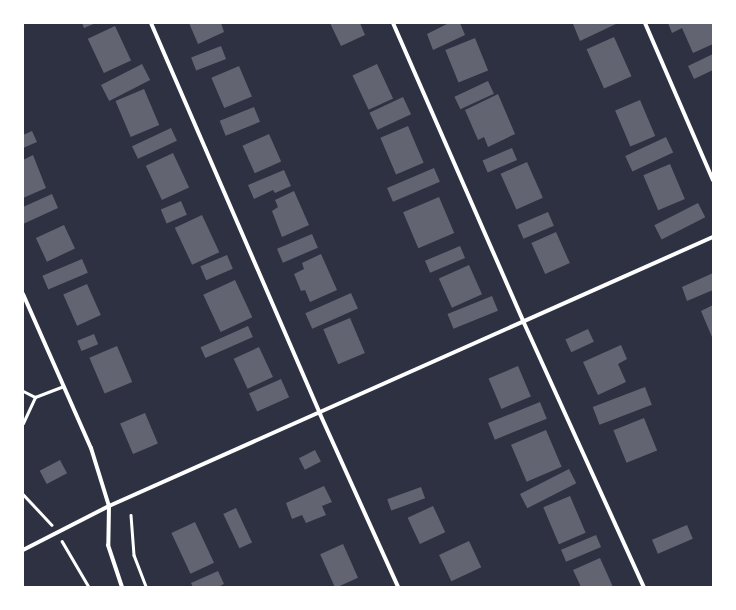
<!DOCTYPE html>
<html>
<head>
<meta charset="utf-8">
<style>
  body { margin:0 }
  #map { position:relative; width:736px; height:610px; overflow:hidden; background:#2d3142; font-family:Helvetica,sans-serif }
  div>[style] { position:absolute }
  .building>* { inset:0; background:#626471; transform-origin:0 0 }
  .path>* { height:2.5px; margin:-1.25px; padding:0 1.25px; transform-origin:1.25px; border-radius:1.25px; background:#fff }
  .service>* { height:3px; margin:-1.5px; padding:0 1.5px; transform-origin:1.5px; border-radius:1.5px; background:#fff }
  .minor>* { height:4px; margin:-2px; padding:0 2px; transform-origin:2px; border-radius:2px; background:#fff }
  span { translate:-50% -50%; white-space:nowrap; text-align:center; line-height:1.15; -webkit-text-stroke:3px #fff; paint-order:stroke }
  .frame { position:absolute; inset:0; border:24px solid #fff; pointer-events:none }
</style>
</head>
<body>
<div id="map">
  <div class="building">
    <div style="clip-path:polygon(82px 23px,96px 23px,84px 28px)"></div>
    <div style="clip-path:polygon(189px 23px,221px 23px,224px 32px,198px 44px)"></div>
    <div style="clip-path:polygon(330px 23px,360px 23px,365px 35px,341px 46px)"></div>
    <div style="clip-path:polygon(449px 23px,460px 23px,465px 35px,433px 50px,427px 34px)"></div>
    <div style="clip-path:polygon(575px 23px,618px 23px,580px 41px,573px 24px)"></div>
    <div style="clip-path:polygon(668px 23px,712px 23px,713px 44px,693px 53px,682px 28px,672px 33px)"></div>
    <div style="left:115px;top:26px;width:38px;height:30px;rotate:65deg"></div>
    <div style="left:614px;top:37px;width:43px;height:30px;rotate:66deg"></div>
    <div style="left:475px;top:38px;width:35px;height:32px;rotate:68deg"></div>
    <div style="left:221px;top:46px;width:14px;height:32px;rotate:69deg"></div>
    <div style="clip-path:polygon(713px 54px,713px 70px,694px 79px,688px 66px)"></div>
    <div style="left:142px;top:64px;width:18px;height:46px;rotate:63deg"></div>
    <div style="left:377px;top:64px;width:38px;height:27px;rotate:65deg"></div>
    <div style="left:239px;top:66px;width:33px;height:30px;rotate:67deg"></div>
    <div style="left:488px;top:81px;width:14px;height:37px;rotate:65deg"></div>
    <div style="left:144px;top:89px;width:39px;height:31px;rotate:67deg"></div>
    <div style="clip-path:polygon(498px 94px,515px 134px,488px 147px,484px 137px,478px 140px,465px 110px)"></div>
    <div style="left:403px;top:97px;width:19px;height:37px;rotate:65deg"></div>
    <div style="left:640px;top:100px;width:39px;height:27px;rotate:67deg"></div>
    <div style="left:254px;top:107px;width:16px;height:37px;rotate:68deg"></div>
    <div style="left:408px;top:126px;width:40px;height:30px;rotate:67deg"></div>
    <div style="left:171px;top:128px;width:14px;height:43px;rotate:65deg"></div>
    <div style="clip-path:polygon(32px 131px,37px 142px,23px 148px,23px 135px)"></div>
    <div style="left:269px;top:134px;width:30px;height:29px;rotate:66deg"></div>
    <div style="left:666px;top:137px;width:17px;height:45px;rotate:65deg"></div>
    <div style="left:512px;top:148px;width:13px;height:32px;rotate:67deg"></div>
    <div style="left:173px;top:153px;width:38px;height:30px;rotate:65deg"></div>
    <div style="clip-path:polygon(33px 155px,46px 188px,23px 198px,23px 160px)"></div>
    <div style="left:527px;top:162px;width:39px;height:29px;rotate:66deg"></div>
    <div style="left:670px;top:164px;width:38px;height:29px;rotate:67deg"></div>
    <div style="left:434px;top:168px;width:15px;height:51px;rotate:67deg"></div>
    <div style="clip-path:polygon(284px 170px,291px 186px,275px 193px,273px 190px,254px 199px,248px 185px)"></div>
    <div style="clip-path:polygon(294px 191px,309px 225px,282px 237px,272px 211px,278px 207px,275px 200px)"></div>
    <div style="clip-path:polygon(52px 194px,58px 208px,23px 224px,23px 207px)"></div>
    <div style="left:439px;top:197px;width:39px;height:39px;rotate:67deg"></div>
    <div style="left:181px;top:201px;width:15px;height:22px;rotate:67deg"></div>
    <div style="left:698px;top:203px;width:16px;height:49px;rotate:63deg"></div>
    <div style="left:548px;top:212px;width:15px;height:33px;rotate:67deg"></div>
    <div style="left:202px;top:215px;width:41px;height:30px;rotate:65deg"></div>
    <div style="left:64px;top:225px;width:26px;height:31px;rotate:65deg"></div>
    <div style="left:556px;top:232px;width:34px;height:27px;rotate:66deg"></div>
    <div style="left:312px;top:234px;width:15px;height:38px;rotate:67deg"></div>
    <div style="left:460px;top:246px;width:13px;height:38px;rotate:67deg"></div>
    <div style="clip-path:polygon(321px 254px,337px 290px,310px 302px,305px 290px,301px 291px,294px 274px,304px 269px,302px 263px)"></div>
    <div style="left:227px;top:255px;width:15px;height:29px;rotate:67deg"></div>
    <div style="left:82px;top:259px;width:15px;height:43px;rotate:67deg"></div>
    <div style="left:469px;top:265px;width:32px;height:33px;rotate:66deg"></div>
    <div style="clip-path:polygon(713px 273px,713px 290px,687px 301px,682px 287px)"></div>
    <div style="left:235px;top:280px;width:41px;height:35px;rotate:65deg"></div>
    <div style="left:87px;top:284px;width:34px;height:26px;rotate:66deg"></div>
    <div style="left:351px;top:293px;width:17px;height:50px;rotate:66deg"></div>
    <div style="left:492px;top:296px;width:16px;height:48px;rotate:68deg"></div>
    <div style="clip-path:polygon(713px 305px,713px 336px,712px 337px,701px 311px)"></div>
    <div style="left:350px;top:318px;width:38px;height:29px;rotate:67deg"></div>
    <div style="left:248px;top:326px;width:12px;height:52px;rotate:66deg"></div>
    <div style="left:588px;top:329px;width:14px;height:25px;rotate:65deg"></div>
    <div style="left:94px;top:334px;width:11px;height:18px;rotate:68deg"></div>
    <div style="clip-path:polygon(621px 345px,627px 359px,618px 364px,626px 382px,598px 395px,583px 362px)"></div>
    <div style="left:117px;top:346px;width:39px;height:30px;rotate:67deg"></div>
    <div style="left:259px;top:347px;width:33px;height:28px;rotate:65deg"></div>
    <div style="left:518px;top:366px;width:33px;height:32px;rotate:67deg"></div>
    <div style="left:281px;top:379px;width:20px;height:35px;rotate:66deg"></div>
    <div style="left:645px;top:387px;width:19px;height:56px;rotate:69deg"></div>
    <div style="left:540px;top:402px;width:18px;height:56px;rotate:68deg"></div>
    <div style="left:145px;top:413px;width:33px;height:27px;rotate:67deg"></div>
    <div style="left:644px;top:418px;width:35px;height:33px;rotate:68deg"></div>
    <div style="left:546px;top:430px;width:40px;height:38px;rotate:67deg"></div>
    <div style="left:315px;top:450px;width:13px;height:18px;rotate:63deg"></div>
    <div style="left:60px;top:460px;width:15px;height:23px;rotate:62deg"></div>
    <div style="left:569px;top:469px;width:16px;height:55px;rotate:63deg"></div>
    <div style="clip-path:polygon(324px 486px,332px 502px,322px 506px,326px 515px,306px 523px,302px 515px,292px 519px,286px 503px)"></div>
    <div style="left:421px;top:487px;width:12px;height:36px;rotate:70deg"></div>
    <div style="left:570px;top:496px;width:40px;height:29px;rotate:67deg"></div>
    <div style="left:433px;top:506px;width:29px;height:28px;rotate:65deg"></div>
    <div style="left:236px;top:508px;width:38px;height:14px;rotate:65deg"></div>
    <div style="left:195px;top:522px;width:45px;height:26px;rotate:65deg"></div>
    <div style="left:687px;top:525px;width:15px;height:38px;rotate:67deg"></div>
    <div style="left:596px;top:535px;width:13px;height:38px;rotate:67deg"></div>
    <div style="left:469px;top:541px;width:29px;height:33px;rotate:65deg"></div>
    <div style="left:343px;top:544px;width:37px;height:25px;rotate:66deg"></div>
    <div style="clip-path:polygon(600px 558px,613px 587px,581px 587px,573px 570px)"></div>
    <div style="clip-path:polygon(218px 571px,224px 584px,218px 587px,193px 587px,191px 583px)"></div>
  </div>
  <div class="path">
    <div style="left:23px;top:494px;width:42px;rotate:46.9deg"></div>
    <div style="left:131px;top:515px;width:40px;rotate:85.7deg"></div>
    <div style="left:134px;top:555px;width:34px;rotate:69deg"></div>
    <div style="left:62px;top:541px;width:53px;rotate:59.6deg"></div>
  </div>
  <div class="service">
    <div style="left:23px;top:391px;width:13px;rotate:27deg"></div>
    <div style="left:23px;top:423px;width:29px;rotate:-65deg"></div>
    <div style="left:35px;top:397px;width:30px;rotate:-21deg"></div>
  </div>
  <div class="minor">
    <div style="left:151px;top:23px;width:426px;rotate:66.6deg"></div>
    <div style="left:320px;top:414px;width:190px;rotate:65.7deg"></div>
    <div style="left:393px;top:23px;width:327px;rotate:66.4deg"></div>
    <div style="left:524px;top:323px;width:290px;rotate:65.6deg"></div>
    <div style="left:645px;top:23px;width:171px;rotate:66.6deg"></div>
    <div style="left:23px;top:294px;width:168px;rotate:66.2deg"></div>
    <div style="left:91px;top:448px;width:61px;rotate:72.8deg"></div>
    <div style="left:109px;top:506px;width:39px;rotate:91deg"></div>
    <div style="left:108px;top:545px;width:44px;rotate:71.6deg"></div>
    <div style="left:23px;top:550px;width:97px;rotate:-27.1deg"></div>
    <div style="left:109px;top:506px;width:661px;rotate:-24.01deg"></div>
  </div>
  <div class="frame"></div>
</div>
</body>
</html>
